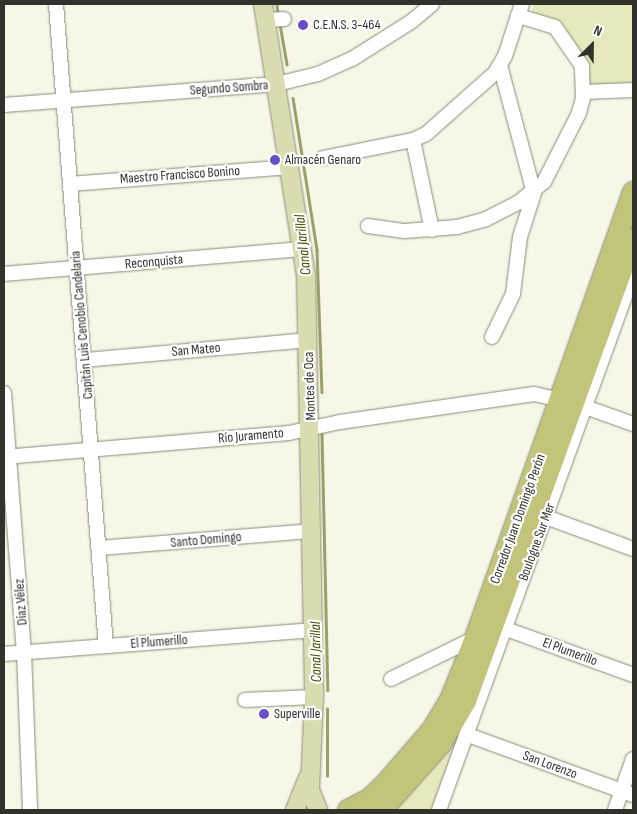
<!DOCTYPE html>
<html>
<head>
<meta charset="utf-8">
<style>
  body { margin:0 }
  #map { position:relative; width:637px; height:814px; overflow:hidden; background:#f6f7e7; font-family:"Sofia Sans Condensed",sans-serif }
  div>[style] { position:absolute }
  .green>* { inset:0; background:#e7e9bd }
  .stream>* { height:2.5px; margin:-1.25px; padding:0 1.25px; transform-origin:1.25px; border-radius:1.25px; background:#9d9f68 }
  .roads { filter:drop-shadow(0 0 1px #898a7b) drop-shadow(0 0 1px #898a7b) }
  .minor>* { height:14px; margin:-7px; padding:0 7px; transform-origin:7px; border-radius:7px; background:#fff }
  .major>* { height:18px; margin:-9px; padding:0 9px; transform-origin:9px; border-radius:9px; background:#dadcaf }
  .highway>* { height:20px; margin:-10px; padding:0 10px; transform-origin:10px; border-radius:10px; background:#c2c47a }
  .dots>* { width:14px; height:14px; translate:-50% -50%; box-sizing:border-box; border:2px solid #fff; border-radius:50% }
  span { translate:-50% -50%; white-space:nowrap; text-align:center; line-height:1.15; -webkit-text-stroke:4.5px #fff; paint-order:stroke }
  .poi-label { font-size:14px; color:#31322b }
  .left { translate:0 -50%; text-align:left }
  .street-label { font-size:14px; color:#31322b }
  .water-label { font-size:15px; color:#484801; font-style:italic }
  .frame { position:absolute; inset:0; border:5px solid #31322b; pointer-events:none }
  .north { position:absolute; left:567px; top:20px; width:50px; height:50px; -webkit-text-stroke:4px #fff; paint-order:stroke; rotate:23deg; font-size:14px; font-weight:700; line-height:20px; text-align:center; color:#31322b }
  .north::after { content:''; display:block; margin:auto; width:18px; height:22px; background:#31322b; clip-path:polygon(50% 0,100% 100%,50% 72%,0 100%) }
</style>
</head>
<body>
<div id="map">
  <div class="green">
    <div style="clip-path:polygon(534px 4px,633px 4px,633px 90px,584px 92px,585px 81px,555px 27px,529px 19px)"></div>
    <div style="clip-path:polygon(463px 727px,432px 810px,390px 810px)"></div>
  </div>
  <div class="stream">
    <div style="left:277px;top:4px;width:10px;rotate:84deg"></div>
    <div style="left:280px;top:24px;width:41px;rotate:80.1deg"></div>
    <div style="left:293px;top:98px;width:154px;rotate:81deg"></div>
    <div style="left:317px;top:250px;width:142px;rotate:88deg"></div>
    <div style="left:322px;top:433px;width:257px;rotate:88.7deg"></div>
    <div style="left:327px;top:776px;width:67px;rotate:-90deg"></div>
  </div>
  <div class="roads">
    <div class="minor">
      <div style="left:56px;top:4px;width:644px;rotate:85.55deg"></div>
      <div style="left:266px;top:20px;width:18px;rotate:-3deg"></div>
      <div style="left:584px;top:92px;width:49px;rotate:-2.3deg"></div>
      <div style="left:4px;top:105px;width:274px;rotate:-4.4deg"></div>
      <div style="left:277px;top:84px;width:42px;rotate:-13.7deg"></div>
      <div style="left:318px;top:74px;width:37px;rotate:-24deg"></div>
      <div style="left:352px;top:59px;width:71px;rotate:-32.3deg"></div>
      <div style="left:412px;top:21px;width:26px;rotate:-40deg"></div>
      <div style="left:413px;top:140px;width:92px;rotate:78.1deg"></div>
      <div style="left:323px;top:158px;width:92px;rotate:-11.3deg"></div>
      <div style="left:413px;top:140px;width:14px;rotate:-25deg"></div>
      <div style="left:426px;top:134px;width:92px;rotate:-41.5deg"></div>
      <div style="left:495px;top:73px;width:20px;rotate:-60deg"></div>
      <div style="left:505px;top:56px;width:55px;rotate:-71.9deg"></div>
      <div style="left:70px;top:184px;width:221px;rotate:-4.4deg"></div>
      <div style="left:368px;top:226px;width:37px;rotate:8deg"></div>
      <div style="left:405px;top:231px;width:52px;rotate:-4.4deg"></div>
      <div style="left:457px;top:227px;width:30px;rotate:-15deg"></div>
      <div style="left:486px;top:219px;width:37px;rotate:-27deg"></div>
      <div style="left:519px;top:202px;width:32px;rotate:-39deg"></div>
      <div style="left:544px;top:182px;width:77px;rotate:-63.1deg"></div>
      <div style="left:579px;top:113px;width:16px;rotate:-75deg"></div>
      <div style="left:583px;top:98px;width:32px;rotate:-92deg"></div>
      <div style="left:582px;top:66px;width:47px;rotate:-124.7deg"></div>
      <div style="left:555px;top:27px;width:39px;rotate:-163deg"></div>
      <div style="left:4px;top:274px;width:301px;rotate:-4.8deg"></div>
      <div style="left:492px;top:337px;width:48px;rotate:-64deg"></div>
      <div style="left:513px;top:294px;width:57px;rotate:-83deg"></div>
      <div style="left:520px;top:237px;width:46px;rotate:-72.3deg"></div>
      <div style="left:534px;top:193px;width:132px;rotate:-104.9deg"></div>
      <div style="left:85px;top:360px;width:224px;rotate:-5.1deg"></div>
      <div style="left:4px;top:393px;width:260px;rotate:85.6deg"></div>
      <div style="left:24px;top:652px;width:158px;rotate:87.8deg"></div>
      <div style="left:4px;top:457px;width:286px;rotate:-4.8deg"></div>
      <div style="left:289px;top:433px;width:52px;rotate:-12.2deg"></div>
      <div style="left:340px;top:422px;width:196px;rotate:-8.2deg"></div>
      <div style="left:534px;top:394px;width:41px;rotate:12.7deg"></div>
      <div style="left:574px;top:403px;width:63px;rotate:19.6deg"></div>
      <div style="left:546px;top:517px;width:93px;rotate:20.2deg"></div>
      <div style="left:100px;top:548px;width:213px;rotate:-4.6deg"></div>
      <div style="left:506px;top:629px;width:135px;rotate:19.9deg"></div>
      <div style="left:4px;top:654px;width:311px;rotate:-4.4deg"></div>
      <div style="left:391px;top:679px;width:93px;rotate:-26deg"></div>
      <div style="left:245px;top:700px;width:69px;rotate:-2.5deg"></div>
      <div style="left:468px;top:735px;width:176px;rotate:20deg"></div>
      <div style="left:439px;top:810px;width:570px;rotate:-70.1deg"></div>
      <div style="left:615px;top:810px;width:54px;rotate:-70.6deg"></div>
    </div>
    <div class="major">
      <div style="left:263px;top:4px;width:273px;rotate:81deg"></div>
      <div style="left:306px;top:274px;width:423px;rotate:88.9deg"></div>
      <div style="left:314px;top:697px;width:93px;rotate:92.5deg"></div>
      <div style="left:310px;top:790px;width:22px;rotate:68deg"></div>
      <div style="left:295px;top:810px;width:35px;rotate:-68deg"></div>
    </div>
    <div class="highway">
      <div style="left:348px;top:810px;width:22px;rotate:-27deg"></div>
      <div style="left:368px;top:800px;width:23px;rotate:-43deg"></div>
      <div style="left:385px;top:784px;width:72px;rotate:-49deg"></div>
      <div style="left:432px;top:730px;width:35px;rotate:-59deg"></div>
      <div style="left:450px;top:700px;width:67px;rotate:-68deg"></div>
      <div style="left:475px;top:638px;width:473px;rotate:-70.5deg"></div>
      <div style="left:382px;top:810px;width:89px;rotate:-48.2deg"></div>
      <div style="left:441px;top:744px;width:50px;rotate:-59.8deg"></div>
      <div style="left:466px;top:701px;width:491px;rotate:-70.1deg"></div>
    </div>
  </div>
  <div class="dots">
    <div style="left:303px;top:25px;background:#694ec7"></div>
    <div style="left:275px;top:160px;background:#694ec7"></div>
    <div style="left:264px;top:714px;background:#694ec7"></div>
  </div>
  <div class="poi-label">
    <span class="left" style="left:313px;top:25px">C.E.N.S. 3-464</span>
    <span class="left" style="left:285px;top:160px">Almacén Genaro</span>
    <span class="left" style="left:274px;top:714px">Superville</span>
  </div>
  <div class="street-label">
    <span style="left:229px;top:88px;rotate:-4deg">Segundo Sombra</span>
    <span style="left:180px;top:175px;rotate:-4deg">Maestro Francisco Bonino</span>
    <span style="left:154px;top:262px;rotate:-5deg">Reconquista</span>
    <span style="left:82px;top:325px;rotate:-95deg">Capitán Luis Cenobio Candelaria</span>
    <span style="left:196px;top:350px;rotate:-5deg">San Mateo</span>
    <span style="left:310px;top:386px;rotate:-92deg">Montes de Oca</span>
    <span style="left:251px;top:436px;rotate:-5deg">Río Juramento</span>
    <span style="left:518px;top:519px;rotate:-70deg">Corredor Juan Domingo Perón</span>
    <span style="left:206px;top:540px;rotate:-5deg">Santo Domingo</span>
    <span style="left:537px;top:542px;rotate:-70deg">Boulogne Sur Mer</span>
    <span style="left:21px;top:602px;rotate:-94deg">Díaz Vélez</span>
    <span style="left:159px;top:642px;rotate:-4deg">El Plumerillo</span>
    <span style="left:570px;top:652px;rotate:20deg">El Plumerillo</span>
    <span style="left:550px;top:765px;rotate:20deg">San Lorenzo</span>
  </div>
  <div class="water-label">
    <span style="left:303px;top:245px;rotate:-96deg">Canal Jarillal</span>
    <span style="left:316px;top:652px;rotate:-91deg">Canal Jarillal</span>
  </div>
  <div class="frame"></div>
  <div class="north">N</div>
</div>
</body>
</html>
